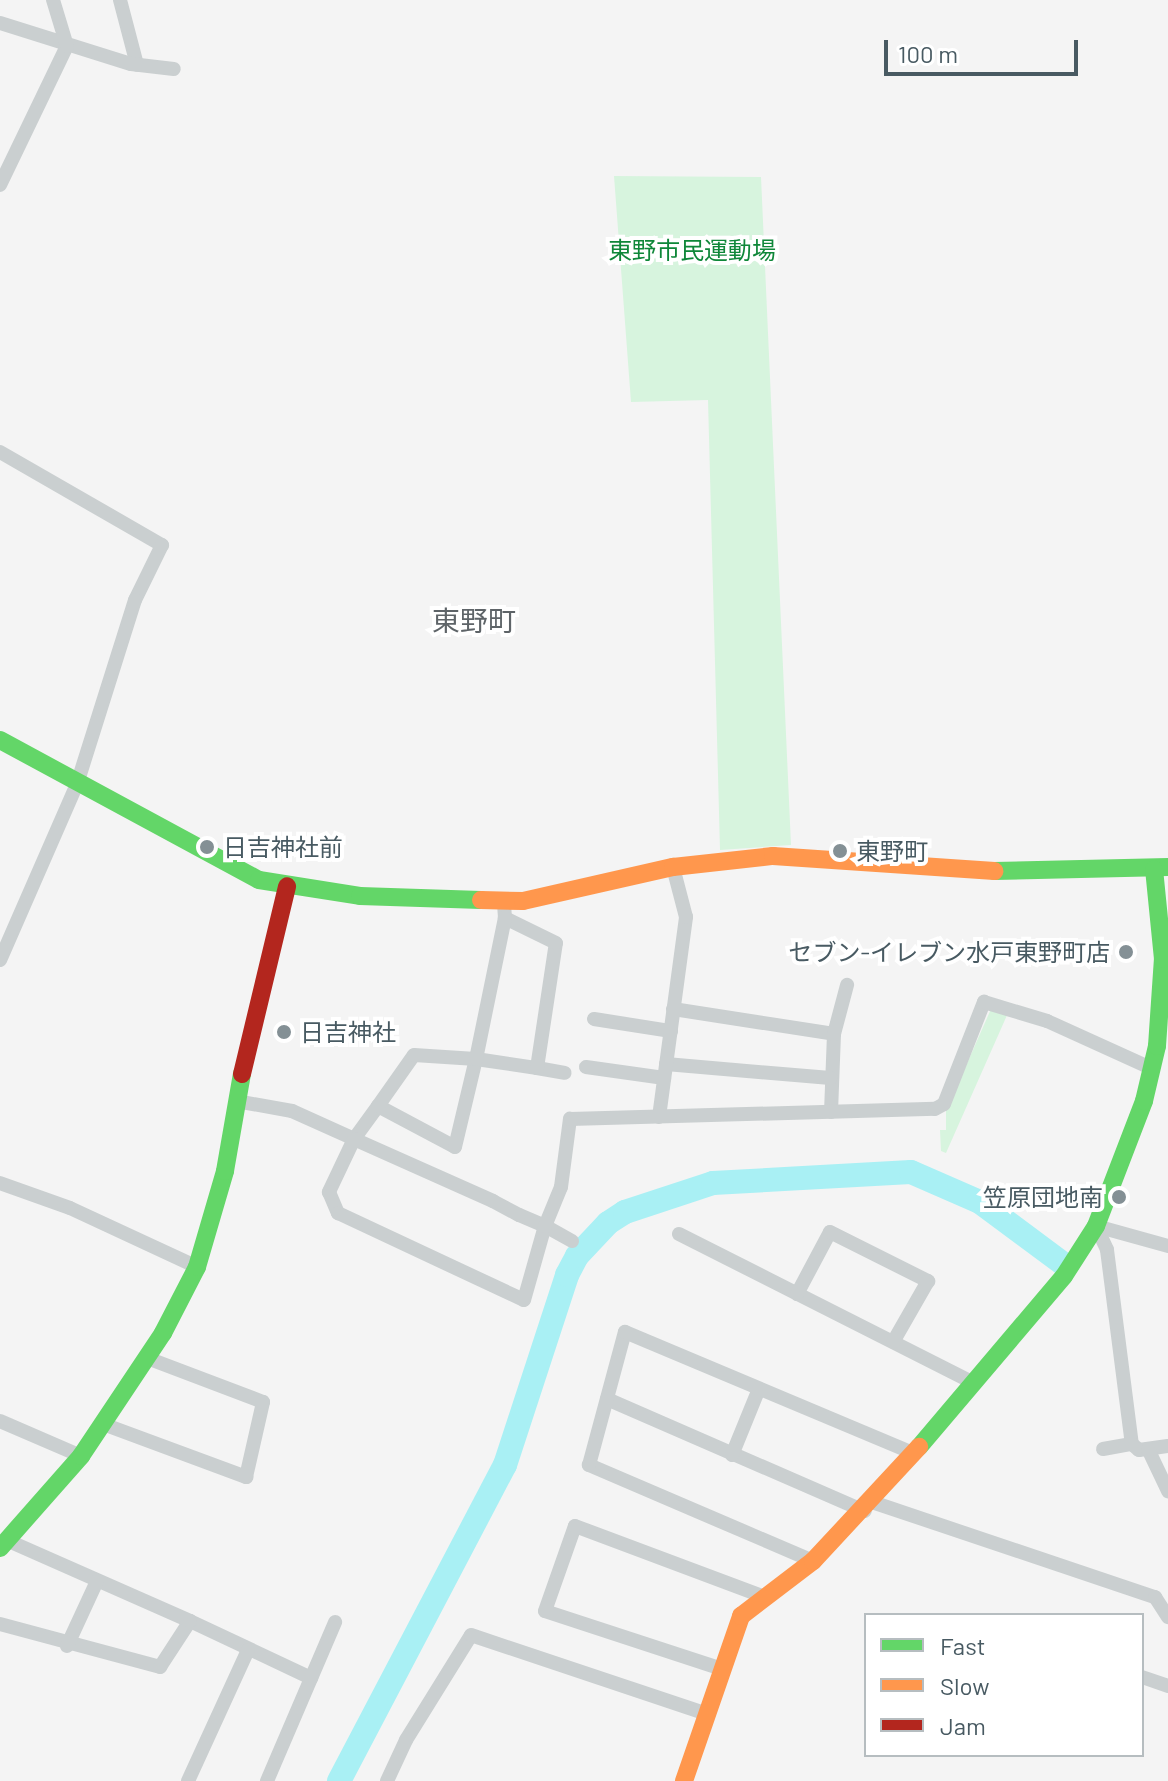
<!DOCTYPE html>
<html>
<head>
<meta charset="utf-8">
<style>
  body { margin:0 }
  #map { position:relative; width:1168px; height:1781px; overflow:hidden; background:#f4f4f4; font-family:Barlow,"Noto Sans JP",sans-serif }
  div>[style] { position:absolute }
  .green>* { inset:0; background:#d7f4de }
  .river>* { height:24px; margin:-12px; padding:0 12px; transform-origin:12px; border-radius:12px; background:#a9f0f4 }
  .street>* { height:14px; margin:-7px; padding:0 7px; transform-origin:7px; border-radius:7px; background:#cacfd0 }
  .fast>* { height:18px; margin:-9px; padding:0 9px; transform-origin:9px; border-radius:9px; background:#63d668 }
  .slow>* { height:18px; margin:-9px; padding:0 9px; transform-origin:9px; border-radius:9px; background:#ff974d }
  .jam>* { height:18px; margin:-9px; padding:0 9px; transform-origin:9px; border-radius:9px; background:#b3261e }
  .dots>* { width:22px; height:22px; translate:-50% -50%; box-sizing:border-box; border:4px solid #fff; border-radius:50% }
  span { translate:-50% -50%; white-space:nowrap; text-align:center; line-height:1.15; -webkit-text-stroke:8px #fff; paint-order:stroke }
  .park-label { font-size:24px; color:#0f8739 }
  .poi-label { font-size:24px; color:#485a62 }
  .left { translate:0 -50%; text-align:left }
  .right { translate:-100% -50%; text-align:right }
  .quarter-label { font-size:28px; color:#5e6468 }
  .legend { position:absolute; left:864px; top:1613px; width:280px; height:144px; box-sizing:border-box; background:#fff; border:2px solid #b6bdc0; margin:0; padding:10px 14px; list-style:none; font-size:24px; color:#485a62 }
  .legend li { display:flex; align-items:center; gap:16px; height:40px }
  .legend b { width:40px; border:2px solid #b6bdc0 }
  .scale { position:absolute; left:884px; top:40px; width:194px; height:36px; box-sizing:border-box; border:4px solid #485a62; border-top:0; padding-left:10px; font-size:24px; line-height:28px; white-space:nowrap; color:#485a62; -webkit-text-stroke:6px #fff; paint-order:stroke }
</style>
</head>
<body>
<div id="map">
  <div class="green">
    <div style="clip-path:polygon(614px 176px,761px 177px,791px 845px,720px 850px,708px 400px,631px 402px)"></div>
    <div style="clip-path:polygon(991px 1009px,1008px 1013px,946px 1153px,941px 1151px,940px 1130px,946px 1130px,946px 1111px)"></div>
  </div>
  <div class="river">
    <div style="left:339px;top:1781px;width:357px;rotate:-62.3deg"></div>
    <div style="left:505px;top:1465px;width:200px;rotate:-71.9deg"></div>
    <div style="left:567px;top:1275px;width:21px;rotate:-62deg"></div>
    <div style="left:577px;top:1256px;width:45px;rotate:-46.8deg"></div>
    <div style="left:608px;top:1223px;width:20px;rotate:-33deg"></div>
    <div style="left:625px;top:1212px;width:93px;rotate:-18.2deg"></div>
    <div style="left:713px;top:1183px;width:198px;rotate:-3.2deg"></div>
    <div style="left:911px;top:1172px;width:75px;rotate:23.5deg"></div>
    <div style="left:980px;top:1202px;width:102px;rotate:36.6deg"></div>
  </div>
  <div class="street">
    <div style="left:120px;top:0;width:67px;rotate:75.3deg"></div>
    <div style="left:0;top:23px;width:137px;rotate:17.4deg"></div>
    <div style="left:131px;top:64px;width:43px;rotate:6.6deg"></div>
    <div style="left:0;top:185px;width:154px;rotate:-64.3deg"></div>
    <div style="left:67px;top:46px;width:48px;rotate:-106.9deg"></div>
    <div style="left:0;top:452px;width:187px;rotate:29.9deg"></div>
    <div style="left:162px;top:545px;width:61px;rotate:116.1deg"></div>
    <div style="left:135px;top:600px;width:193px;rotate:107.5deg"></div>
    <div style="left:77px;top:784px;width:192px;rotate:113.6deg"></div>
    <div style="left:673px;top:1009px;width:163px;rotate:8.8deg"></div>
    <div style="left:834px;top:1034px;width:78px;rotate:92.2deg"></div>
    <div style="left:594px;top:1019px;width:78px;rotate:8.9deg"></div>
    <div style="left:834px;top:1034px;width:51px;rotate:-75.1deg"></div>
    <div style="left:666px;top:1064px;width:165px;rotate:4.9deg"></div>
    <div style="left:586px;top:1067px;width:79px;rotate:8deg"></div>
    <div style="left:537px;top:1068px;width:28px;rotate:10deg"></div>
    <div style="left:236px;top:1101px;width:57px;rotate:10.1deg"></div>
    <div style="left:292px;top:1111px;width:68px;rotate:24.3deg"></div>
    <div style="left:354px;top:1139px;width:41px;rotate:-54deg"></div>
    <div style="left:378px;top:1106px;width:87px;rotate:28deg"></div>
    <div style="left:455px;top:1147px;width:90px;rotate:-76.6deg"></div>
    <div style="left:476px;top:1059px;width:62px;rotate:8.4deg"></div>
    <div style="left:537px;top:1068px;width:126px;rotate:-81.4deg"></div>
    <div style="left:556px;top:943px;width:57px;rotate:-153.9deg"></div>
    <div style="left:505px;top:918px;width:16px;rotate:-94deg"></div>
    <div style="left:378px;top:1106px;width:62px;rotate:-54.8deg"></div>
    <div style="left:414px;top:1055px;width:62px;rotate:3.7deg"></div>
    <div style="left:476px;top:1059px;width:144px;rotate:-78.4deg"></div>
    <div style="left:659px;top:1117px;width:202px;rotate:-82.3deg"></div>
    <div style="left:686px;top:917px;width:52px;rotate:-104.6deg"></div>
    <div style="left:0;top:1183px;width:74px;rotate:19.7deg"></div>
    <div style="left:70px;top:1208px;width:140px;rotate:24.9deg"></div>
    <div style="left:1096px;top:1226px;width:26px;rotate:65deg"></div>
    <div style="left:1107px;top:1250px;width:196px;rotate:82.7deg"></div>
    <div style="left:1132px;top:1444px;width:9px;rotate:41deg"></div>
    <div style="left:1139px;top:1450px;width:29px;rotate:-8deg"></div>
    <div style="left:1096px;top:1226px;width:75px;rotate:15.5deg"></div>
    <div style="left:679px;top:1234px;width:328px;rotate:26.8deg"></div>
    <div style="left:572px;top:1241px;width:31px;rotate:-151deg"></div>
    <div style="left:545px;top:1226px;width:28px;rotate:-157deg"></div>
    <div style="left:519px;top:1215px;width:30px;rotate:-152deg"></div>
    <div style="left:493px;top:1201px;width:152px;rotate:-156deg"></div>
    <div style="left:354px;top:1139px;width:59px;rotate:115.3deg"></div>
    <div style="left:329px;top:1192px;width:23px;rotate:67deg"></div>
    <div style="left:338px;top:1213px;width:205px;rotate:25.1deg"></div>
    <div style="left:524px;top:1300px;width:77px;rotate:-74.2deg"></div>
    <div style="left:545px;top:1226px;width:42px;rotate:-67.7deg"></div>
    <div style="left:561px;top:1187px;width:69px;rotate:-82.5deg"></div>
    <div style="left:570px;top:1119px;width:365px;rotate:-1.6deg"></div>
    <div style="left:935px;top:1109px;width:10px;rotate:-29deg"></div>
    <div style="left:944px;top:1104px;width:110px;rotate:-68.6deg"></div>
    <div style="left:984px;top:1002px;width:66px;rotate:16.8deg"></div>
    <div style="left:1047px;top:1021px;width:116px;rotate:24.4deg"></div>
    <div style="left:797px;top:1294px;width:70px;rotate:-62deg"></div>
    <div style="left:830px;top:1232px;width:110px;rotate:26.6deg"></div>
    <div style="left:928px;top:1281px;width:70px;rotate:119.8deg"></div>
    <div style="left:607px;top:1399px;width:281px;rotate:23.5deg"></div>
    <div style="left:0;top:1421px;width:88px;rotate:23.4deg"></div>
    <div style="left:103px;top:1424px;width:153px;rotate:20.3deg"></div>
    <div style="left:246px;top:1477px;width:77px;rotate:-77.2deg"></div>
    <div style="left:263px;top:1402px;width:124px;rotate:-159.2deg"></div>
    <div style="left:1103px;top:1449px;width:29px;rotate:-10deg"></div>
    <div style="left:1148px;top:1449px;width:47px;rotate:64.5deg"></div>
    <div style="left:732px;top:1455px;width:71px;rotate:-67.8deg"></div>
    <div style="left:872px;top:1502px;width:299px;rotate:18.6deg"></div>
    <div style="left:1155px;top:1597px;width:24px;rotate:57deg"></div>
    <div style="left:813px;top:1561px;width:244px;rotate:-156.8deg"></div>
    <div style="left:589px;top:1465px;width:138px;rotate:-74.9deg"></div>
    <div style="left:625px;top:1332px;width:312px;rotate:22.8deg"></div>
    <div style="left:190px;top:1621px;width:134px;rotate:25.2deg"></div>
    <div style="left:0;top:1624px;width:166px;rotate:15deg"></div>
    <div style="left:160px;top:1667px;width:55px;rotate:-56.9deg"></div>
    <div style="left:190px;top:1621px;width:201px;rotate:-156.2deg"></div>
    <div style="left:67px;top:1646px;width:72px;rotate:-65.2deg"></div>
    <div style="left:722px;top:1669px;width:186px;rotate:-161.9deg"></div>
    <div style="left:545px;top:1611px;width:90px;rotate:-70.6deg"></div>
    <div style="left:575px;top:1526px;width:203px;rotate:20.5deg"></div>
    <div style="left:1142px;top:1677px;width:28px;rotate:19deg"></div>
    <div style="left:188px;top:1781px;width:144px;rotate:-65.4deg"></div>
    <div style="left:267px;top:1781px;width:173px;rotate:-66.8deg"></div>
    <div style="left:387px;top:1781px;width:45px;rotate:-65.1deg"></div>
    <div style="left:406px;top:1740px;width:123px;rotate:-58.2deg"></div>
    <div style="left:471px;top:1635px;width:249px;rotate:18.5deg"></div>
  </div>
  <div class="fast">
    <div style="left:0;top:740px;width:294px;rotate:28.4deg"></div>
    <div style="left:259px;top:880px;width:102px;rotate:9deg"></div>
    <div style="left:360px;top:896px;width:121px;rotate:1.9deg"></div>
    <div style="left:994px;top:871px;width:174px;rotate:-1.3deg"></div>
    <div style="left:919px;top:1447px;width:224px;rotate:-49.7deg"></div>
    <div style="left:1064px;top:1276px;width:59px;rotate:-57.4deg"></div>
    <div style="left:1096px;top:1226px;width:134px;rotate:-69deg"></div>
    <div style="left:1144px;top:1101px;width:57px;rotate:-76.7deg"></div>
    <div style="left:1157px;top:1046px;width:87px;rotate:-86.1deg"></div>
    <div style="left:1163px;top:959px;width:90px;rotate:-95.7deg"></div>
    <div style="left:0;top:1548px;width:123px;rotate:-48.6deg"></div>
    <div style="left:81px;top:1456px;width:148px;rotate:-56.3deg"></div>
    <div style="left:163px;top:1333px;width:74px;rotate:-62.7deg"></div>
    <div style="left:197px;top:1267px;width:100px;rotate:-73.7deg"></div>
    <div style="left:225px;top:1171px;width:98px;rotate:-80.1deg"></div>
  </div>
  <div class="slow">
    <div style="left:481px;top:900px;width:42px;rotate:1.4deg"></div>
    <div style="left:523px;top:901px;width:154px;rotate:-12.8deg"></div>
    <div style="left:673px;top:867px;width:101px;rotate:-6.3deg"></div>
    <div style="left:773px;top:856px;width:222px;rotate:3.9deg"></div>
    <div style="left:684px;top:1781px;width:175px;rotate:-70.9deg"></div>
    <div style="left:741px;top:1616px;width:91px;rotate:-37.4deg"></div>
    <div style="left:813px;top:1561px;width:156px;rotate:-47.1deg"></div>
  </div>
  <div class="jam">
    <div style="left:242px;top:1074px;width:193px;rotate:-76.5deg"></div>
  </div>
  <div class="dots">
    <div style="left:207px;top:847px;background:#849095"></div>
    <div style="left:840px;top:851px;background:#849095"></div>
    <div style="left:1126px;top:952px;background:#849095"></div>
    <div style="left:284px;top:1032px;background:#849095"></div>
    <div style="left:1119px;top:1197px;background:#849095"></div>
  </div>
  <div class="park-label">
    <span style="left:692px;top:250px">東野市民運動場</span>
  </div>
  <div class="poi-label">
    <span class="left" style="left:223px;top:847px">日吉神社前</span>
    <span class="left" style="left:856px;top:851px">東野町</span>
    <span class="right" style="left:1110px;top:952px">セブン-イレブン水戸東野町店</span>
    <span class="left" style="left:300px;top:1032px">日吉神社</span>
    <span class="right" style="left:1103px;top:1197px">笠原団地南</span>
  </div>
  <div class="quarter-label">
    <span style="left:474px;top:620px">東野町</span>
  </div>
  <ul class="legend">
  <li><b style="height:10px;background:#63d668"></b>Fast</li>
  <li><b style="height:10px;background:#ff974d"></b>Slow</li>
  <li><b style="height:10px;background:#b3261e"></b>Jam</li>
  </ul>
  <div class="scale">100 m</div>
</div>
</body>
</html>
